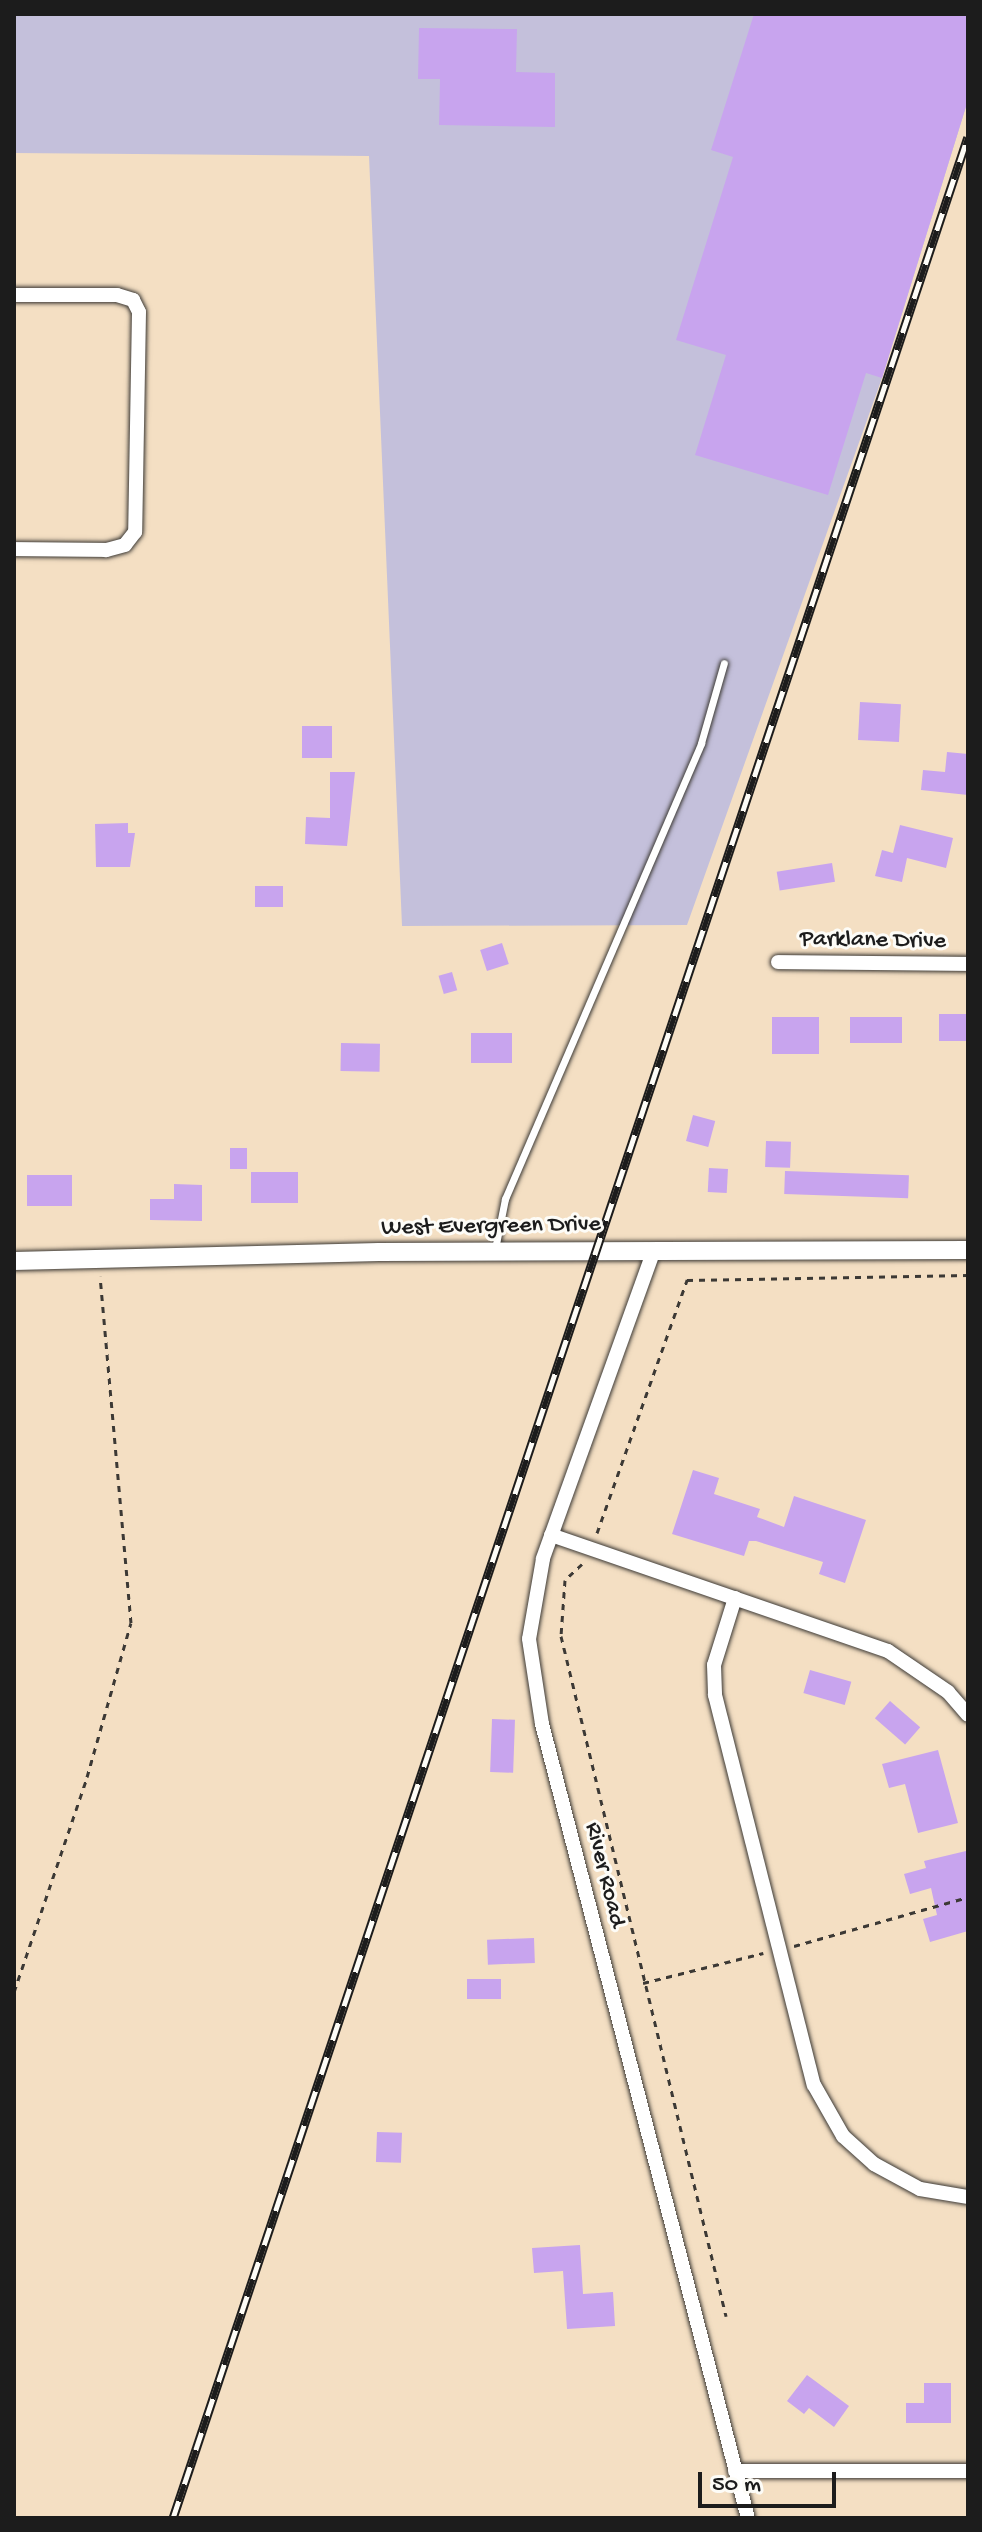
<!DOCTYPE html>
<html>
<head>
<meta charset="utf-8">
<style>
  body { margin:0 }
  #map { position:relative; width:982px; height:2532px; overflow:hidden; background:#f4dfc3; font-family:"Gochi Hand",sans-serif }
  div>[style] { position:absolute }
  .industrial>* { inset:0; background:#c4c0db }
  .building>* { inset:0; background:#c8a4ee; transform-origin:0 0 }
  .path>* { height:3px; margin-top:-1.5px; transform-origin:0; background:repeating-linear-gradient(90deg,#3c3935 0 6px,transparent 0 12px) }
  .roads { filter:drop-shadow(0 0 2px #3c3935) drop-shadow(0 0 2px #3c3935) }
  .service>* { height:7px; margin:-3.5px; padding:0 3.5px; transform-origin:3.5px; border-radius:3.5px; background:#fff }
  .minor>* { height:14px; margin:-7px; padding:0 7px; transform-origin:7px; border-radius:7px; background:#fff }
  .tertiary>* { height:18px; margin:-9px; padding:0 9px; transform-origin:9px; border-radius:9px; background:#fff }
  .rail>* { height:9px; margin-top:-4.5px; transform-origin:0; background:repeating-linear-gradient(90deg,#fdfcf7 0 18px,#1c1c1c 0 36px); box-sizing:border-box; border-block:2px solid #1c1c1c }
  span { translate:-50% -50%; white-space:nowrap; text-align:center; line-height:1.15; -webkit-text-stroke:6px #fdfcf7; paint-order:stroke }
  .street-label { font-size:24px; color:#1c1c1c }
  .frame { position:absolute; inset:0; border:16px solid #1c1c1c; pointer-events:none }
  .scale { position:absolute; left:698px; top:2472px; width:138px; height:36px; box-sizing:border-box; border:4px solid #1c1c1c; border-top:0; padding-left:10px; font-size:24px; line-height:28px; white-space:nowrap; color:#1c1c1c; -webkit-text-stroke:6px #fdfcf7; paint-order:stroke }
</style>
</head>
<body>
<div id="map">
  <div class="industrial">
    <div style="clip-path:polygon(14px 14px,968px 14px,968px 100px,882px 378px,687px 925px,402px 926px,369px 156px,14px 153px)"></div>
  </div>
  <div class="building">
    <div style="clip-path:polygon(754px 14px,968px 14px,968px 100px,882px 378px,866px 373px,828px 495px,695px 455px,726px 355px,676px 340px,733px 157px,711px 150px)"></div>
    <div style="clip-path:polygon(419px 28px,517px 29px,516px 72px,555px 73px,555px 127px,439px 125px,440px 79px,418px 79px)"></div>
    <div style="left:860px;top:702px;width:41px;height:38px;rotate:3deg"></div>
    <div style="left:302px;top:726px;width:30px;height:32px"></div>
    <div style="clip-path:polygon(947px 752px,968px 754px,968px 795px,921px 790px,923px 770px,945px 772px)"></div>
    <div style="clip-path:polygon(330px 772px,355px 772px,347px 846px,305px 844px,306px 817px,330px 818px)"></div>
    <div style="clip-path:polygon(128px 823px,128px 833px,135px 833px,130px 867px,96px 867px,95px 824px)"></div>
    <div style="clip-path:polygon(900px 825px,953px 838px,946px 868px,907px 858px,902px 882px,875px 876px,882px 850px,893px 853px)"></div>
    <div style="left:832px;top:863px;width:19px;height:56px;rotate:81deg"></div>
    <div style="left:255px;top:886px;width:28px;height:21px"></div>
    <div style="left:502px;top:943px;width:22px;height:23px;rotate:72deg"></div>
    <div style="left:452px;top:972px;width:19px;height:14px;rotate:74deg"></div>
    <div style="left:939px;top:1014px;width:29px;height:27px"></div>
    <div style="left:772px;top:1017px;width:47px;height:37px"></div>
    <div style="left:850px;top:1017px;width:52px;height:26px"></div>
    <div style="left:471px;top:1033px;width:41px;height:30px"></div>
    <div style="left:341px;top:1043px;width:39px;height:28px;rotate:1deg"></div>
    <div style="left:693px;top:1115px;width:23px;height:27px;rotate:15deg"></div>
    <div style="left:766px;top:1141px;width:25px;height:26px;rotate:2deg"></div>
    <div style="left:230px;top:1148px;width:17px;height:21px"></div>
    <div style="left:709px;top:1168px;width:19px;height:24px;rotate:3deg"></div>
    <div style="left:785px;top:1171px;width:124px;height:23px;rotate:2deg"></div>
    <div style="left:251px;top:1172px;width:47px;height:31px"></div>
    <div style="left:72px;top:1175px;width:31px;height:45px;rotate:90deg"></div>
    <div style="clip-path:polygon(174px 1184px,202px 1185px,202px 1221px,150px 1220px,150px 1199px,174px 1199px)"></div>
    <div style="clip-path:polygon(693px 1470px,719px 1478px,714px 1494px,760px 1509px,757px 1517px,784px 1527px,794px 1496px,866px 1520px,845px 1583px,819px 1574px,823px 1562px,756px 1541px,749px 1541px,744px 1556px,672px 1534px)"></div>
    <div style="left:810px;top:1670px;width:43px;height:24px;rotate:16deg"></div>
    <div style="left:890px;top:1701px;width:40px;height:23px;rotate:41deg"></div>
    <div style="left:492px;top:1719px;width:23px;height:53px;rotate:2deg"></div>
    <div style="clip-path:polygon(938px 1750px,958px 1823px,918px 1833px,905px 1784px,889px 1788px,882px 1764px)"></div>
    <div style="clip-path:polygon(966px 1851px,968px 1931px,930px 1942px,923px 1919px,937px 1915px,931px 1888px,910px 1894px,904px 1874px,926px 1868px,924px 1861px)"></div>
    <div style="left:534px;top:1938px;width:25px;height:47px;rotate:88deg"></div>
    <div style="left:501px;top:1979px;width:20px;height:34px;rotate:90deg"></div>
    <div style="left:377px;top:2132px;width:25px;height:30px;rotate:2deg"></div>
    <div style="clip-path:polygon(580px 2245px,583px 2294px,613px 2292px,615px 2326px,567px 2329px,563px 2271px,534px 2273px,532px 2248px)"></div>
    <div style="clip-path:polygon(807px 2375px,849px 2406px,834px 2427px,809px 2408px,804px 2414px,787px 2401px)"></div>
    <div style="clip-path:polygon(924px 2383px,951px 2383px,951px 2423px,906px 2423px,906px 2403px,924px 2403px)"></div>
  </div>
  <div class="path">
    <div style="left:597px;top:1533px;width:269px;rotate:-70.4deg"></div>
    <div style="left:687px;top:1280px;width:281px;rotate:-1deg"></div>
    <div style="left:582px;top:1564px;width:23px;rotate:137deg"></div>
    <div style="left:565px;top:1580px;width:56px;rotate:94.1deg"></div>
    <div style="left:561px;top:1636px;width:700px;rotate:76.36deg"></div>
    <div style="left:794px;top:1946px;width:181px;rotate:-15.7deg"></div>
    <div style="left:643px;top:1983px;width:124px;rotate:-14deg"></div>
    <div style="left:14px;top:1992px;width:227px;rotate:-71.2deg"></div>
    <div style="left:87px;top:1777px;width:160px;rotate:-74.1deg"></div>
    <div style="left:131px;top:1623px;width:348px;rotate:-95.1deg"></div>
  </div>
  <div class="roads">
    <div class="service">
      <div style="left:495px;top:1249px;width:51px;rotate:-78.7deg"></div>
      <div style="left:505px;top:1199px;width:496px;rotate:-66.7deg"></div>
      <div style="left:701px;top:743px;width:83px;rotate:-74deg"></div>
    </div>
    <div class="minor">
      <div style="left:14px;top:295px;width:103px"></div>
      <div style="left:117px;top:295px;width:17px;rotate:17deg"></div>
      <div style="left:133px;top:300px;width:13px;rotate:63deg"></div>
      <div style="left:139px;top:312px;width:220px;rotate:91deg"></div>
      <div style="left:135px;top:532px;width:16px;rotate:128deg"></div>
      <div style="left:125px;top:545px;width:20px;rotate:165deg"></div>
      <div style="left:106px;top:550px;width:92px;rotate:-179.4deg"></div>
      <div style="left:778px;top:962px;width:190px;rotate:0.6deg"></div>
      <div style="left:654px;top:1250px;width:328px;rotate:109.8deg"></div>
      <div style="left:543px;top:1559px;width:81px;rotate:99.9deg"></div>
      <div style="left:529px;top:1639px;width:86px;rotate:81.3deg"></div>
      <div style="left:542px;top:1724px;width:820px;rotate:75.46deg"></div>
      <div style="left:551px;top:1535px;width:356px;rotate:19deg"></div>
      <div style="left:888px;top:1651px;width:73px;rotate:34.3deg"></div>
      <div style="left:948px;top:1692px;width:30px;rotate:49deg"></div>
      <div style="left:735px;top:1598px;width:70px;rotate:107.4deg"></div>
      <div style="left:714px;top:1665px;width:30px;rotate:88deg"></div>
      <div style="left:715px;top:1695px;width:402px;rotate:75.8deg"></div>
      <div style="left:814px;top:2085px;width:59px;rotate:60.4deg"></div>
      <div style="left:843px;top:2136px;width:42px;rotate:42.1deg"></div>
      <div style="left:874px;top:2164px;width:52px;rotate:28.5deg"></div>
      <div style="left:920px;top:2189px;width:49px;rotate:9.5deg"></div>
      <div style="left:735px;top:2471px;width:233px"></div>
    </div>
    <div class="tertiary">
      <div style="left:14px;top:1261px;width:365px;rotate:-1.4deg"></div>
      <div style="left:379px;top:1252px;width:589px;rotate:-0.19deg"></div>
    </div>
  </div>
  <div class="rail">
    <div style="left:173px;top:2518px;width:2510px;rotate:-71.54deg"></div>
  </div>
  <div class="street-label">
    <span style="left:873px;top:941px;rotate:1deg">Parklane Drive</span>
    <span style="left:491px;top:1227px;rotate:-1deg">West Evergreen Drive</span>
    <span style="left:604px;top:1875px;rotate:76deg">River Road</span>
  </div>
  <div class="frame"></div>
  <div class="scale">50 m</div>
</div>
</body>
</html>
